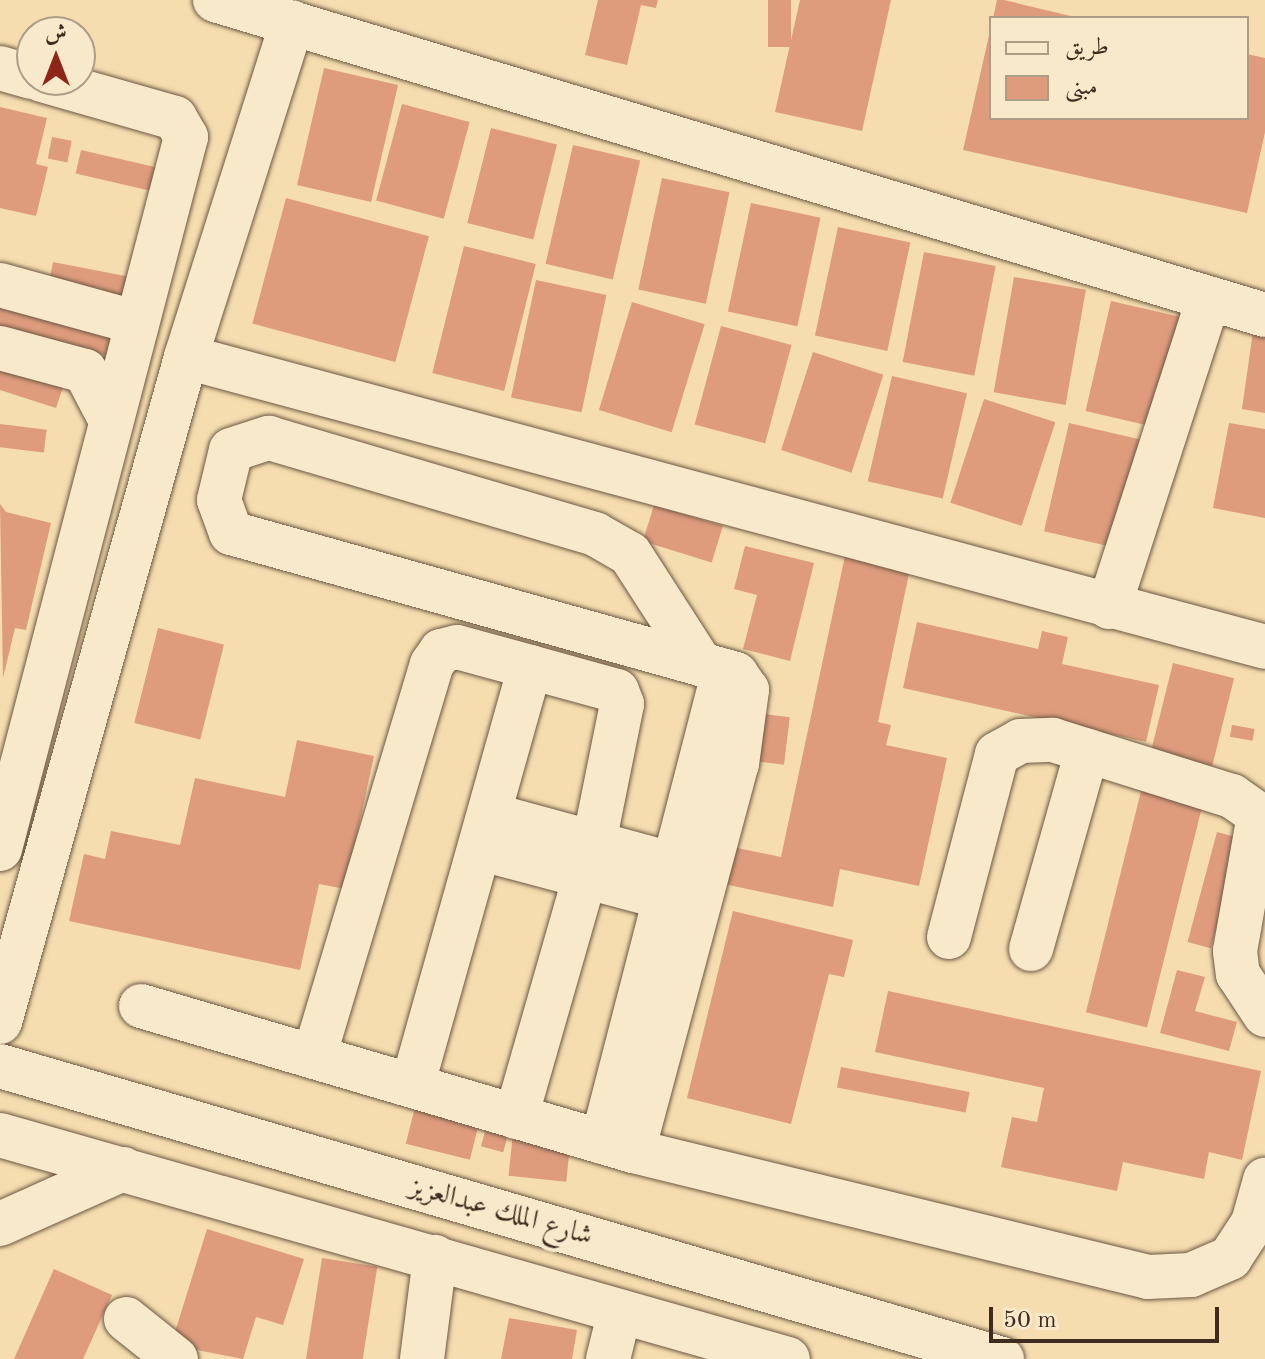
<!DOCTYPE html>
<html>
<head>
<meta charset="utf-8">
<style>
  body { margin:0 }
  #map { position:relative; width:1265px; height:1359px; overflow:hidden; background:#f5ddaf; font-family:"Old Standard TT",Amiri,serif }
  div>[style] { position:absolute }
  .building>* { inset:0; background:#de9c7d; transform-origin:0 0 }
  .roads { filter:drop-shadow(0 0 2px #6d5843) drop-shadow(0 0 2px #6d5843) }
  .minor>* { height:44px; margin:-22px; padding:0 22px; transform-origin:22px; border-radius:22px; background:#f8e9cb }
  span { translate:-50% -50%; white-space:nowrap; text-align:center; line-height:1.15; -webkit-text-stroke:8px #f8e9cb; paint-order:stroke }
  .street-label { font-size:28px; color:#402c1f }
  .legend { position:absolute; left:989px; top:16px; width:260px; height:104px; box-sizing:border-box; background:#f8e9cb; border:2px solid #ae9d86; margin:0; padding:10px 14px; list-style:none; font-size:24px; color:#402c1f }
  .legend li { display:flex; align-items:center; gap:16px; height:40px }
  .legend b { width:40px; border:2px solid #ae9d86 }
  .north { position:absolute; left:16px; top:16px; width:80px; height:80px; box-sizing:border-box; background:#f8e9cb; border:2px solid #ae9d86; border-radius:50%; rotate:0deg; font-size:22px; font-weight:700; line-height:32px; text-align:center; color:#402c1f }
  .north::after { content:''; display:block; margin:auto; width:28px; height:36px; background:#8f2418; clip-path:polygon(50% 0,100% 100%,50% 72%,0 100%) }
  .scale { position:absolute; left:989px; top:1307px; width:230px; height:36px; box-sizing:border-box; border:4px solid #402c1f; border-top:0; padding-left:10px; font-size:24px; line-height:28px; white-space:nowrap; color:#402c1f; -webkit-text-stroke:6px #f8e9cb; paint-order:stroke }
</style>
</head>
<body>
<div id="map">
  <div class="building">
    <div style="clip-path:polygon(598px 0,658px 0,656px 8px,641px 5px,627px 65px,585px 55px)"></div>
    <div style="left:768px;top:0;width:23px;height:47px"></div>
    <div style="clip-path:polygon(800px 0,891px 0,862px 131px,775px 112px)"></div>
    <div style="clip-path:polygon(997px 0,1004px 0,1079px 18px,993px 18px)"></div>
    <div style="clip-path:polygon(990px 31px,991px 118px,1247px 118px,1247px 54px,1265px 58px,1265px 132px,1247px 213px,963px 150px)"></div>
    <div style="left:324px;top:68px;width:76px;height:120px;rotate:13deg"></div>
    <div style="left:402px;top:104px;width:70px;height:100px;rotate:15deg"></div>
    <div style="clip-path:polygon(0 107px,47px 118px,36px 164px,48px 167px,36px 216px,0 208px)"></div>
    <div style="left:491px;top:128px;width:68px;height:98px;rotate:14deg"></div>
    <div style="left:52px;top:137px;width:20px;height:22px;rotate:11deg"></div>
    <div style="left:573px;top:145px;width:69px;height:122px;rotate:13deg"></div>
    <div style="left:81px;top:150px;width:88px;height:24px;rotate:13deg"></div>
    <div style="left:662px;top:178px;width:69px;height:114px;rotate:12deg"></div>
    <div style="left:286px;top:198px;width:148px;height:130px;rotate:15deg"></div>
    <div style="left:751px;top:203px;width:71px;height:111px;rotate:12deg"></div>
    <div style="left:838px;top:227px;width:74px;height:111px;rotate:12deg"></div>
    <div style="left:464px;top:246px;width:74px;height:131px;rotate:14deg"></div>
    <div style="left:924px;top:252px;width:73px;height:112px;rotate:11deg"></div>
    <div style="left:53px;top:262px;width:80px;height:21px;rotate:11deg"></div>
    <div style="left:1014px;top:277px;width:73px;height:117px;rotate:10deg"></div>
    <div style="left:536px;top:280px;width:72px;height:120px;rotate:12deg"></div>
    <div style="left:0;top:301px;width:124px;height:29px;rotate:13deg"></div>
    <div style="left:1111px;top:301px;width:76px;height:113px;rotate:13deg"></div>
    <div style="left:632px;top:302px;width:76px;height:113px;rotate:17deg"></div>
    <div style="left:721px;top:326px;width:73px;height:102px;rotate:15deg"></div>
    <div style="clip-path:polygon(1253px 331px,1265px 333px,1265px 413px,1242px 409px)"></div>
    <div style="left:813px;top:352px;width:74px;height:103px;rotate:18deg"></div>
    <div style="clip-path:polygon(0 371px,64px 384px,56px 408px,0 390px)"></div>
    <div style="left:892px;top:376px;width:77px;height:108px;rotate:13deg"></div>
    <div style="left:984px;top:399px;width:75px;height:109px;rotate:18deg"></div>
    <div style="left:1069px;top:423px;width:81px;height:111px;rotate:13deg"></div>
    <div style="clip-path:polygon(1229px 423px,1265px 429px,1265px 518px,1213px 508px)"></div>
    <div style="left:0;top:424px;width:47px;height:23px;rotate:7deg"></div>
    <div style="clip-path:polygon(0 504px,6px 512px,51px 523px,26px 630px,15px 628px,3px 678px)"></div>
    <div style="left:654px;top:505px;width:72px;height:38px;rotate:17deg"></div>
    <div style="clip-path:polygon(745px 546px,814px 563px,790px 661px,743px 649px,757px 595px,734px 589px)"></div>
    <div style="clip-path:polygon(846px 551px,911px 564px,878px 722px,891px 725px,886px 745px,947px 758px,919px 886px,840px 869px,833px 907px,724px 884px,732px 847px,781px 857px)"></div>
    <div style="clip-path:polygon(917px 622px,1038px 649px,1042px 631px,1068px 637px,1062px 664px,1159px 685px,1146px 742px,903px 688px)"></div>
    <div style="left:158px;top:628px;width:68px;height:98px;rotate:14deg"></div>
    <div style="left:1173px;top:663px;width:63px;height:360px;rotate:14deg"></div>
    <div style="left:764px;top:714px;width:26px;height:48px;rotate:7deg"></div>
    <div style="left:1232px;top:725px;width:23px;height:12px;rotate:10deg"></div>
    <div style="clip-path:polygon(297px 740px,374px 756px,345px 889px,319px 884px,300px 970px,69px 921px,84px 854px,105px 859px,111px 831px,180px 845px,195px 778px,285px 797px)"></div>
    <div style="left:1217px;top:832px;width:24px;height:114px;rotate:15deg"></div>
    <div style="clip-path:polygon(733px 911px,853px 940px,844px 977px,829px 974px,791px 1124px,687px 1098px)"></div>
    <div style="clip-path:polygon(1177px 970px,1205px 977px,1195px 1011px,1237px 1022px,1229px 1051px,1160px 1033px)"></div>
    <div style="clip-path:polygon(888px 991px,1261px 1071px,1242px 1160px,1209px 1152px,1204px 1179px,1123px 1162px,1117px 1191px,1001px 1167px,1012px 1117px,1037px 1122px,1044px 1088px,875px 1052px)"></div>
    <div style="left:841px;top:1067px;width:131px;height:21px;rotate:11deg"></div>
    <div style="left:416px;top:1103px;width:66px;height:42px;rotate:14deg"></div>
    <div style="left:487px;top:1124px;width:23px;height:23px;rotate:15deg"></div>
    <div style="left:513px;top:1133px;width:58px;height:43px;rotate:6deg"></div>
    <div style="clip-path:polygon(207px 1229px,304px 1259px,283px 1325px,256px 1317px,243px 1359px,171px 1345px)"></div>
    <div style="left:322px;top:1258px;width:56px;height:102px;rotate:9deg"></div>
    <div style="clip-path:polygon(54px 1269px,112px 1295px,83px 1359px,14px 1359px)"></div>
    <div style="clip-path:polygon(509px 1318px,577px 1330px,572px 1359px,501px 1359px)"></div>
  </div>
  <div class="roads">
    <div class="minor">
      <div style="left:215px;top:0;width:1096px;rotate:16.7deg"></div>
      <div style="left:0;top:68px;width:33px;rotate:16deg"></div>
      <div style="left:0;top:285px;width:139px;rotate:15.4deg"></div>
      <div style="left:0;top:348px;width:88px;rotate:15.1deg"></div>
      <div style="left:85px;top:371px;width:52px;rotate:62.4deg"></div>
      <div style="left:186px;top:357px;width:1117px;rotate:15.04deg"></div>
      <div style="left:1109px;top:607px;width:323px;rotate:-72.1deg"></div>
      <div style="left:530px;top:667px;width:90px;rotate:15.4deg"></div>
      <div style="left:617px;top:691px;width:14px;rotate:69deg"></div>
      <div style="left:622px;top:704px;width:142px;rotate:101.4deg"></div>
      <div style="left:491px;top:815px;width:218px;rotate:15.2deg"></div>
      <div style="left:0;top:849px;width:736px;rotate:-75.36deg"></div>
      <div style="left:186px;top:137px;width:22px;rotate:-120deg"></div>
      <div style="left:175px;top:118px;width:138px;rotate:-164.1deg"></div>
      <div style="left:482px;top:849px;width:217px;rotate:14.9deg"></div>
      <div style="left:949px;top:937px;width:189px;rotate:-75.3deg"></div>
      <div style="left:997px;top:754px;width:26px;rotate:-29deg"></div>
      <div style="left:1020px;top:741px;width:33px;rotate:-2deg"></div>
      <div style="left:1053px;top:740px;width:188px;rotate:17.4deg"></div>
      <div style="left:1232px;top:796px;width:33px;rotate:35deg"></div>
      <div style="left:1259px;top:815px;width:138px;rotate:100deg"></div>
      <div style="left:1235px;top:951px;width:23px;rotate:83deg"></div>
      <div style="left:1238px;top:974px;width:49px;rotate:56.6deg"></div>
      <div style="left:1031px;top:949px;width:206px;rotate:-74.2deg"></div>
      <div style="left:141px;top:1006px;width:513px;rotate:16.42deg"></div>
      <div style="left:633px;top:1151px;width:530px;rotate:13.75deg"></div>
      <div style="left:1148px;top:1277px;width:43px;rotate:-2.7deg"></div>
      <div style="left:1191px;top:1275px;width:43px;rotate:-23.6deg"></div>
      <div style="left:1230px;top:1258px;width:42px;rotate:-56.7deg"></div>
      <div style="left:1253px;top:1223px;width:45px;rotate:-74.4deg"></div>
      <div style="left:0;top:1022px;width:691px;rotate:-74.37deg"></div>
      <div style="left:186px;top:357px;width:351px;rotate:-72.4deg"></div>
      <div style="left:314px;top:1057px;width:410px;rotate:-73.3deg"></div>
      <div style="left:432px;top:664px;width:16px;rotate:-55deg"></div>
      <div style="left:441px;top:651px;width:16px;rotate:-14deg"></div>
      <div style="left:457px;top:647px;width:76px;rotate:15.3deg"></div>
      <div style="left:530px;top:667px;width:435px;rotate:105.7deg"></div>
      <div style="left:0;top:1066px;width:1044px;rotate:16.3deg"></div>
      <div style="left:516px;top:1117px;width:250px;rotate:-74deg"></div>
      <div style="left:0;top:1135px;width:819px;rotate:15.87deg"></div>
      <div style="left:602px;top:1142px;width:487px;rotate:-75.5deg"></div>
      <div style="left:633px;top:1151px;width:401px;rotate:-75deg"></div>
      <div style="left:737px;top:764px;width:75px;rotate:-82.3deg"></div>
      <div style="left:747px;top:690px;width:19px;rotate:-125deg"></div>
      <div style="left:736px;top:674px;width:524px;rotate:-164.4deg"></div>
      <div style="left:231px;top:533px;width:35px;rotate:-110deg"></div>
      <div style="left:219px;top:500px;width:51px;rotate:-76.5deg"></div>
      <div style="left:231px;top:450px;width:40px;rotate:-18deg"></div>
      <div style="left:269px;top:438px;width:340px;rotate:16.4deg"></div>
      <div style="left:595px;top:534px;width:40px;rotate:29.7deg"></div>
      <div style="left:630px;top:554px;width:131px;rotate:57.2deg"></div>
      <div style="left:0;top:1224px;width:135px;rotate:-24.1deg"></div>
      <div style="left:126px;top:1319px;width:64px;rotate:38.7deg"></div>
      <div style="left:422px;top:1359px;width:103px;rotate:-82.7deg"></div>
      <div style="left:608px;top:1359px;width:49px;rotate:-76deg"></div>
    </div>
  </div>
  <div class="street-label">
    <span style="left:501px;top:1212px;rotate:16deg">شارع الملك عبدالعزيز</span>
  </div>
  <ul class="legend">
  <li><b style="height:10px;background:#f8e9cb"></b>طريق</li>
  <li><b style="height:22px;background:#de9c7d"></b>مبنى</li>
  </ul>
  <div class="north">ش</div>
  <div class="scale">50 m</div>
</div>
</body>
</html>
